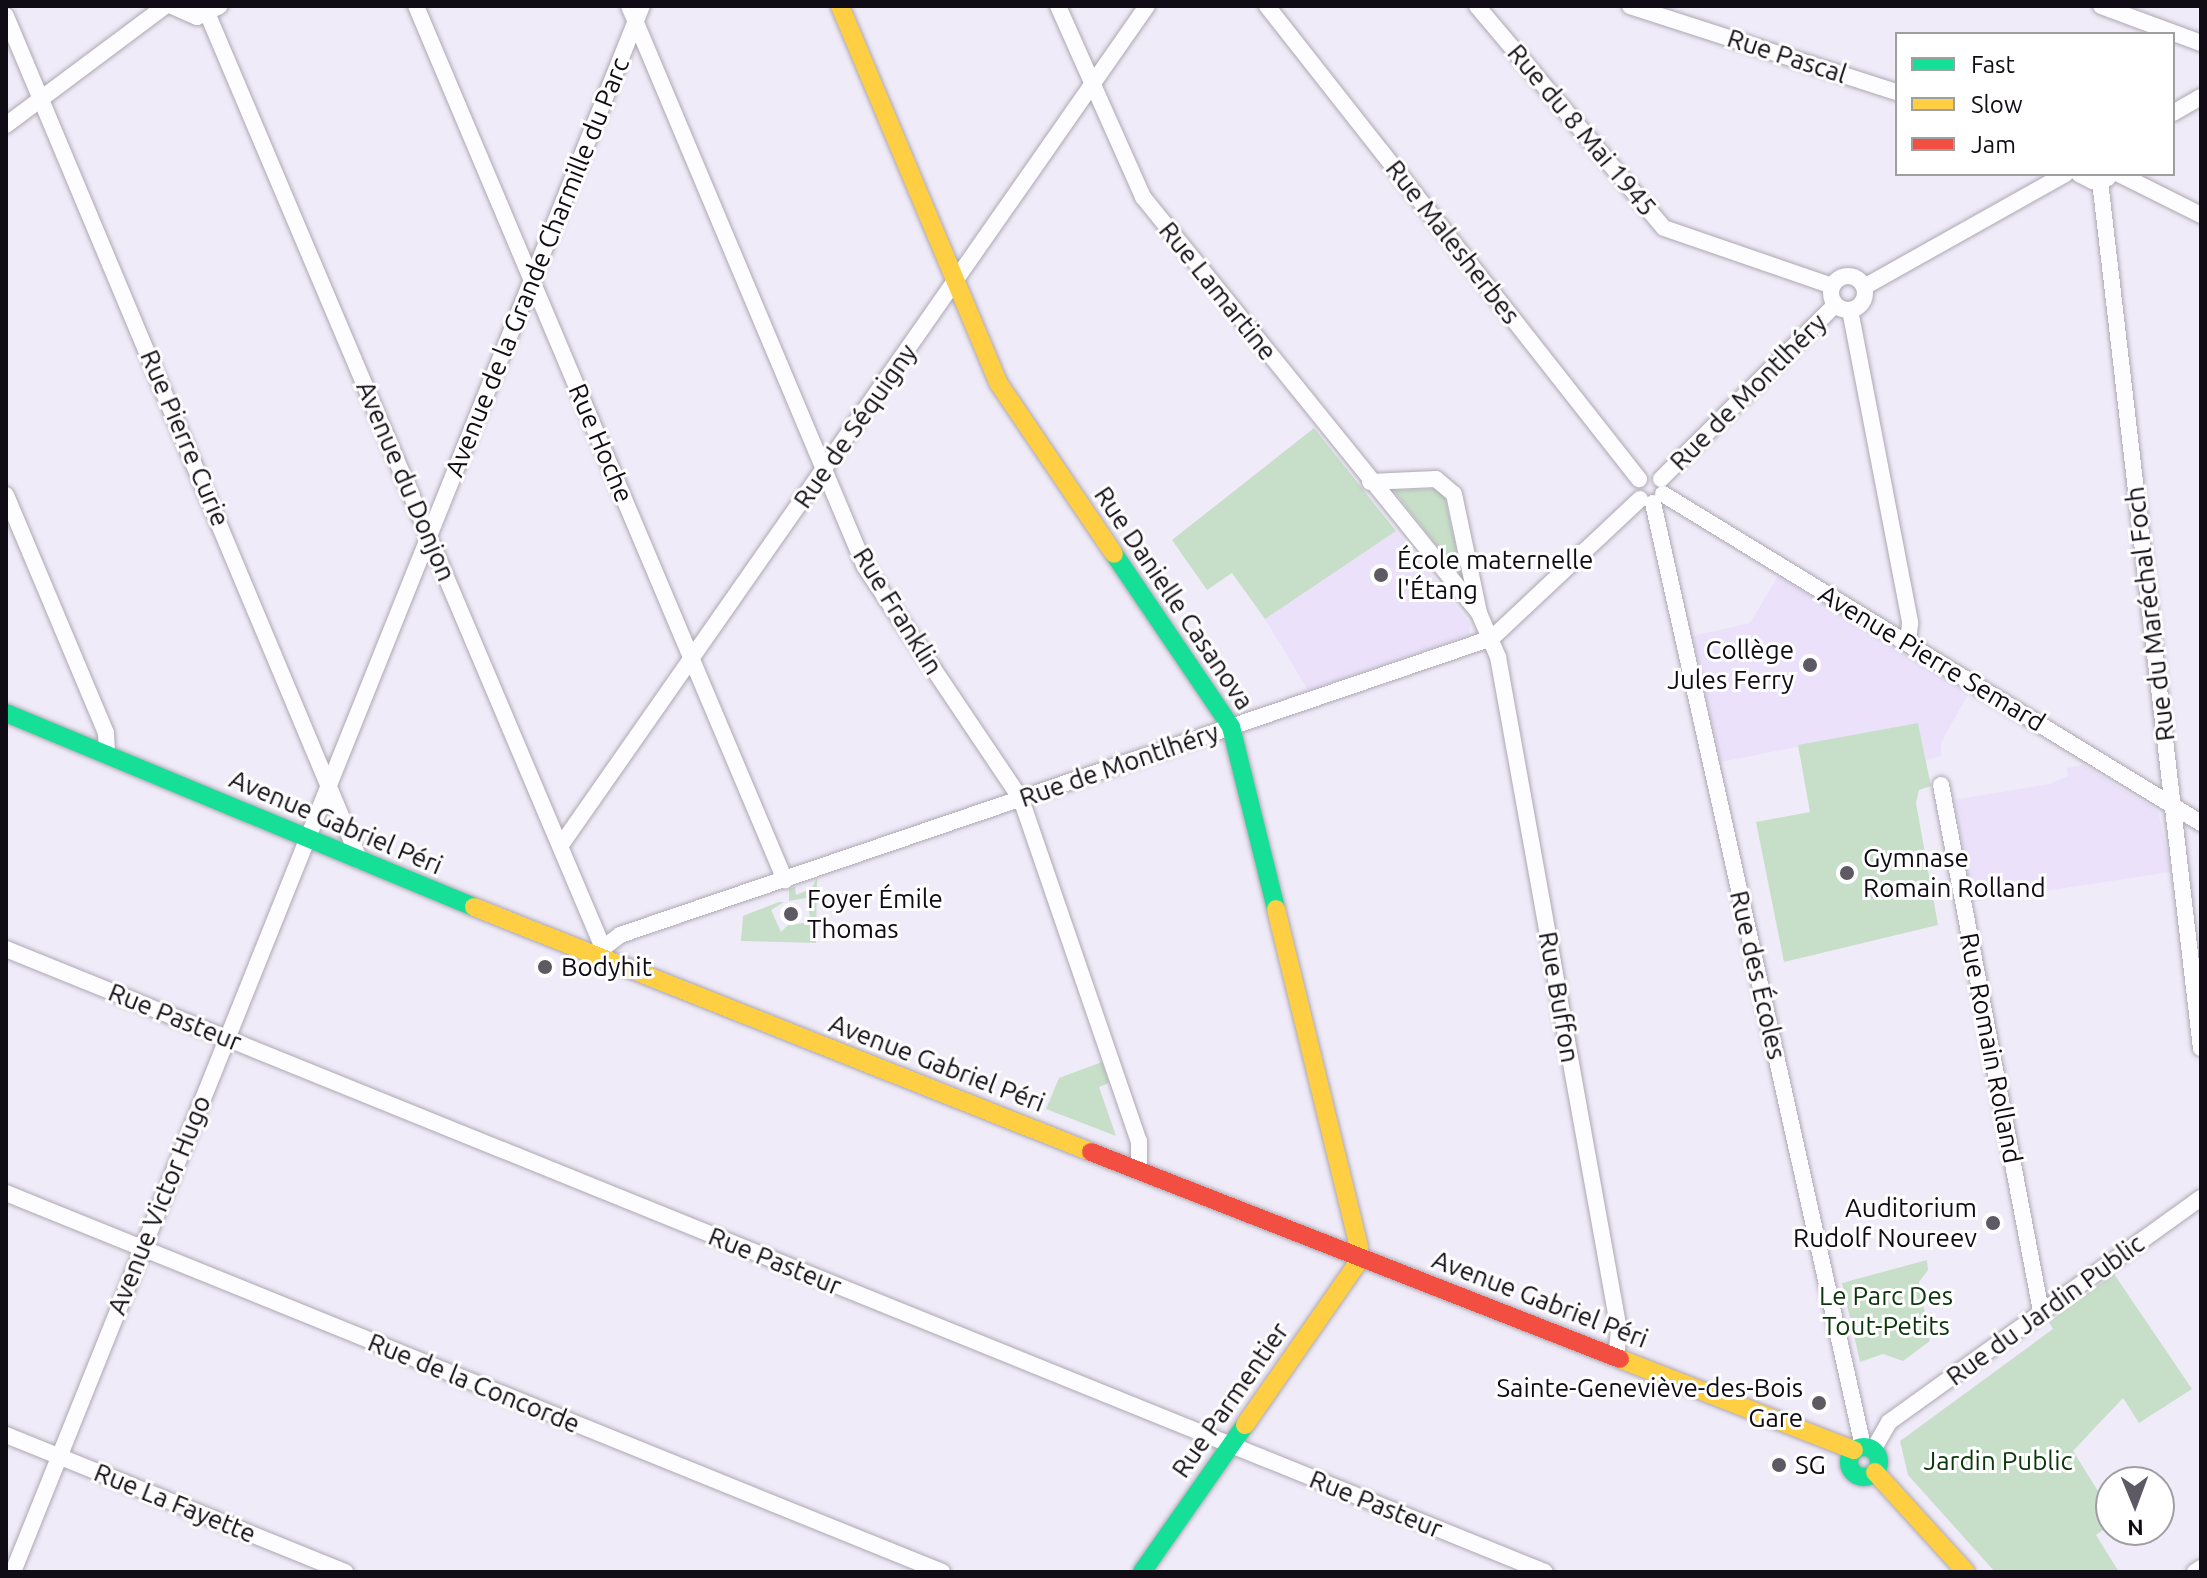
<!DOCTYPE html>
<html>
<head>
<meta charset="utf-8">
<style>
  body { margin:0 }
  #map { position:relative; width:2207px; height:1578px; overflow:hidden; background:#f0ebf8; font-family:Ubuntu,sans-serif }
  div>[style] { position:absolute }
  .built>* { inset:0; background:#ebe1fa }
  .green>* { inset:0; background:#c7dfc8 }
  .roads { filter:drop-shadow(0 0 2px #aca8b3) drop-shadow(0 0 2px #aca8b3) }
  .street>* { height:16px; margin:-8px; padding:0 8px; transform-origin:8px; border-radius:8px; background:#fdfcfe }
  .street>.ring { margin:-8px; padding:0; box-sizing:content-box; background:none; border:16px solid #fdfcfe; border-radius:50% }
  .fast>* { height:18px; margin:-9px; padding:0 9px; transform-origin:9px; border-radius:9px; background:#16e098 }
  .fast>.ring { margin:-9px; padding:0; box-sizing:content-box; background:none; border:18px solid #16e098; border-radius:50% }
  .slow>* { height:18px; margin:-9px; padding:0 9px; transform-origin:9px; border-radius:9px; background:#ffcf43 }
  .jam>* { height:18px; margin:-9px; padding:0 9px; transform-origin:9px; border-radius:9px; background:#f24e42 }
  .dots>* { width:22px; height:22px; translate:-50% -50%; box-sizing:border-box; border:4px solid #fff; border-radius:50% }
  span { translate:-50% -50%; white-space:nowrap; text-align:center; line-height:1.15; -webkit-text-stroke:6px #fff; paint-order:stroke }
  .street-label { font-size:26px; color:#100c15 }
  .poi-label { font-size:26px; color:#100c15 }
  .left { translate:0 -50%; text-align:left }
  .right { translate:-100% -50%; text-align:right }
  .park-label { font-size:26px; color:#0c360b }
  .frame { position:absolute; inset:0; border:8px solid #100c15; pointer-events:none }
  .legend { position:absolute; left:1895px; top:32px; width:280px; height:144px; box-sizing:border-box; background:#fff; border:2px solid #9f9ea1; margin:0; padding:10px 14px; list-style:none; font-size:24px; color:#100c15 }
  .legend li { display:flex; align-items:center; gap:16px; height:40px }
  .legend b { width:40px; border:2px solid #9f9ea1 }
  .north { position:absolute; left:2095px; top:1466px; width:80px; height:80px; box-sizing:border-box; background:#fff; border:2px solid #9f9ea1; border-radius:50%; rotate:179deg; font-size:22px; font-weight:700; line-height:32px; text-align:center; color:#100c15 }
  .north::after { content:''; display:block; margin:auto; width:28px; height:36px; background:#5e5a64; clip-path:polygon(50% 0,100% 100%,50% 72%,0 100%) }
</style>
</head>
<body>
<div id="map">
  <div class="built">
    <div style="clip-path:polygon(1396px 531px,1470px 624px,1469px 635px,1308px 690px,1265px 619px)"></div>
    <div style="clip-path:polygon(1778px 576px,1968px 694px,1941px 743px,1941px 756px,1926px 760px,1918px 723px,1721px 762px,1693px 636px,1750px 623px)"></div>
    <div style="clip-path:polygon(2083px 765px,2158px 811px,2171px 872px,1973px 902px,1954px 800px,2050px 784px,2068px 776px,2067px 768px)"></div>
  </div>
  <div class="green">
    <div style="clip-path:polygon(1314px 428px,1396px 531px,1265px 619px,1232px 573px,1207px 590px,1172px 540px)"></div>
    <div style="clip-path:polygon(1438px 489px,1444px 494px,1463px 579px,1393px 490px)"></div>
    <div style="clip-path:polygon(1918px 723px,1931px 786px,1919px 790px,1916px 803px,1938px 925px,1784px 962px,1756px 822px,1810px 812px,1798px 745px)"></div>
    <div style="clip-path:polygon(817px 878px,816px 943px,741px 941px,743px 916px,779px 902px,784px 902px,771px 910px,781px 932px,788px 925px,811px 922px,806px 898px,789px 901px,789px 889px,795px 887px,796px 895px,811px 889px)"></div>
    <div style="clip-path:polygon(1102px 1062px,1109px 1083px,1099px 1087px,1116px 1136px,1046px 1109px,1059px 1078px)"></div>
    <div style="clip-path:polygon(1927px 1260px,1928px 1270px,1919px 1282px,1930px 1341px,1903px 1361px,1883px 1354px,1860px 1362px,1842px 1283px)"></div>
    <div style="clip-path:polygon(2114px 1274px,2192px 1389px,2139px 1423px,2123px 1398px,2073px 1451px,2111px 1512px,2111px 1524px,2096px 1535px,2119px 1572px,1995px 1572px,1908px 1475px,1900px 1441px,2053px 1329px,2049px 1322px)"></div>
  </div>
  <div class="roads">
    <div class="street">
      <div style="left:172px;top:6px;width:27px;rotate:24deg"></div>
      <div style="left:197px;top:17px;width:25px;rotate:-26deg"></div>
      <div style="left:416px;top:6px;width:949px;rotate:67.11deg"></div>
      <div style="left:629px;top:6px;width:609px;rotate:67.18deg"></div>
      <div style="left:865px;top:567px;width:280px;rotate:56.1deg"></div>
      <div style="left:1021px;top:799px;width:362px;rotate:71deg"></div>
      <div style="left:1139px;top:1141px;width:29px;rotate:90deg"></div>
      <div style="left:1058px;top:6px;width:209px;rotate:66deg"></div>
      <div style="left:1143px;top:197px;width:535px;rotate:51.07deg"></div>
      <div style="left:1267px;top:6px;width:602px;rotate:51.82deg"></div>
      <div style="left:1477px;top:6px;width:290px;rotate:49.9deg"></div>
      <div style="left:1664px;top:228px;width:178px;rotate:19deg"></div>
      <div style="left:1630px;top:6px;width:281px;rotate:17.9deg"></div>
      <div style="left:2101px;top:6px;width:107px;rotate:20.3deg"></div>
      <div style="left:208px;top:15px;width:1013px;rotate:67.05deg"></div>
      <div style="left:6px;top:16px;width:916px;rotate:67.27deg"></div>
      <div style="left:2173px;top:113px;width:32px;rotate:-30deg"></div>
      <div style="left:6px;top:125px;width:199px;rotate:-36.8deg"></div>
      <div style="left:2079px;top:174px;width:16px;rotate:27deg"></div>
      <div style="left:2093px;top:181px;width:15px;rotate:-11deg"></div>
      <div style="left:2119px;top:174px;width:92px;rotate:26.6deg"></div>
      <div style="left:2100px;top:181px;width:873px;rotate:83.36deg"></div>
      <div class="ring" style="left:1831px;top:276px;width:18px;height:18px"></div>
      <div style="left:1864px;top:287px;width:231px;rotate:-29.3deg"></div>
      <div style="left:1850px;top:310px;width:319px;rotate:79.1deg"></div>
      <div style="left:1910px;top:623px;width:21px;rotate:95deg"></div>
      <div style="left:1661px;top:479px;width:246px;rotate:-45deg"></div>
      <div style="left:1370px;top:482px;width:66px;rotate:-2.6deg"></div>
      <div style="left:1436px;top:479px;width:23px;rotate:40deg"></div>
      <div style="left:1454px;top:494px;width:122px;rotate:78.1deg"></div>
      <div style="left:1479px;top:613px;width:48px;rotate:66.6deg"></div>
      <div style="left:1498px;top:657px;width:684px;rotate:79.81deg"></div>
      <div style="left:1619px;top:1330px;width:27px;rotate:96deg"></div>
      <div style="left:1663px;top:494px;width:631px;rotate:31.45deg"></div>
      <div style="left:6px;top:495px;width:258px;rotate:67.2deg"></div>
      <div style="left:106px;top:733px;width:22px;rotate:87deg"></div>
      <div style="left:1653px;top:503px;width:966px;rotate:77.45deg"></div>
      <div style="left:1941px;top:785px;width:535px;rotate:79.24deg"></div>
      <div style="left:561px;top:845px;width:1023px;rotate:-55.07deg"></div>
      <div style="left:603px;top:948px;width:21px;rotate:-37deg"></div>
      <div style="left:620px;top:935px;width:921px;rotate:-18.81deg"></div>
      <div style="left:1492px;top:638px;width:203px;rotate:-43.2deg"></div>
      <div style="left:6px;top:949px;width:1660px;rotate:22.04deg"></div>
      <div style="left:6px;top:1193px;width:1010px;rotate:22.04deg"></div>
      <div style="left:6px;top:1435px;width:366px;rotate:22deg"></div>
      <div style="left:1873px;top:1450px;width:32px;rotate:-60deg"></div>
      <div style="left:1889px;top:1422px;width:384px;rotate:-35.7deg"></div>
      <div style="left:13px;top:1572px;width:1688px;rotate:-68.12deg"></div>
      <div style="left:2195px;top:1572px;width:7px;rotate:-34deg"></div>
    </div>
    <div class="fast">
      <div style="left:1114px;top:554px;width:209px;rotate:55.9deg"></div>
      <div style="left:1231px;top:727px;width:187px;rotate:76.1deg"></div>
      <div style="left:6px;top:713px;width:507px;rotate:22.52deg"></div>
      <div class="ring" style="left:1849px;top:1447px;width:12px;height:12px"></div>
      <div style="left:1142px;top:1572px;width:179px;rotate:-55deg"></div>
    </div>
    <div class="slow">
      <div style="left:840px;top:6px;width:410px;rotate:67.2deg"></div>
      <div style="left:999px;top:384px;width:205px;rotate:55.9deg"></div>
      <div style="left:474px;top:907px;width:664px;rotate:21.66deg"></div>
      <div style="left:1620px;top:1359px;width:251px;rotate:21.3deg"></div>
      <div style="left:1245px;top:1425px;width:193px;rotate:-55.2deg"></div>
      <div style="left:1355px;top:1267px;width:20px;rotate:-79deg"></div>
      <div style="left:1359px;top:1247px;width:348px;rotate:-103.8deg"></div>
      <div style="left:1875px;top:1472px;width:135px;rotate:47.7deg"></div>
    </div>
    <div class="jam">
      <div style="left:1091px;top:1152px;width:568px;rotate:21.37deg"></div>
    </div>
  </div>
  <div class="dots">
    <div style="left:1381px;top:575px;background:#5e5a64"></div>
    <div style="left:1810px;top:665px;background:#5e5a64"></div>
    <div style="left:1847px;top:873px;background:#5e5a64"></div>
    <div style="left:791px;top:914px;background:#5e5a64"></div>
    <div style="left:545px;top:967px;background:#5e5a64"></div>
    <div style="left:1993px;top:1223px;background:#5e5a64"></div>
    <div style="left:1819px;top:1403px;background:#5e5a64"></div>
    <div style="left:1779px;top:1465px;background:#5e5a64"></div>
  </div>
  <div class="street-label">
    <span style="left:1787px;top:56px;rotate:18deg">Rue Pascal</span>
    <span style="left:1582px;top:130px;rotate:50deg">Rue du 8 Mai 1945</span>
    <span style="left:1453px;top:242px;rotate:52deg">Rue Malesherbes</span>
    <span style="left:537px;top:267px;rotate:-68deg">Avenue de la Grande Charmille du Parc</span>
    <span style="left:1218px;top:291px;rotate:51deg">Rue Lamartine</span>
    <span style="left:1748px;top:392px;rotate:-45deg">Rue de Montlhéry</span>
    <span style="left:855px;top:426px;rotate:-55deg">Rue de Séquigny</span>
    <span style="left:185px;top:438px;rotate:67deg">Rue Pierre Curie</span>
    <span style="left:601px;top:443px;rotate:67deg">Rue Hoche</span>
    <span style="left:406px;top:481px;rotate:67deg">Avenue du Donjon</span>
    <span style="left:1174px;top:598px;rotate:56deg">Rue Danielle Casanova</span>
    <span style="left:898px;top:611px;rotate:58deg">Rue Franklin</span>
    <span style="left:2150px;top:614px;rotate:-97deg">Rue du Maréchal Foch</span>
    <span style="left:1932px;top:658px;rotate:31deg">Avenue Pierre Semard</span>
    <span style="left:1119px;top:765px;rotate:-19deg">Rue de Montlhéry</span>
    <span style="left:336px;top:822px;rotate:23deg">Avenue Gabriel Péri</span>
    <span style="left:1758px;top:975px;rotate:77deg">Rue des Écoles</span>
    <span style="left:1559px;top:997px;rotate:80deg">Rue Buffon</span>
    <span style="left:175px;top:1017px;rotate:22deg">Rue Pasteur</span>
    <span style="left:1991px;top:1048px;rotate:79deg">Rue Romain Rolland</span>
    <span style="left:937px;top:1063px;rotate:21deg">Avenue Gabriel Péri</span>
    <span style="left:159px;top:1205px;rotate:-68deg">Avenue Victor Hugo</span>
    <span style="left:775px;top:1261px;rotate:22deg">Rue Pasteur</span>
    <span style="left:1540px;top:1299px;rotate:21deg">Avenue Gabriel Péri</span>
    <span style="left:2045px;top:1310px;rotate:-36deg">Rue du Jardin Public</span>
    <span style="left:474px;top:1383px;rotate:22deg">Rue de la Concorde</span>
    <span style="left:1230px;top:1400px;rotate:-55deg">Rue Parmentier</span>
    <span style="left:175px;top:1503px;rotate:22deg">Rue La Fayette</span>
    <span style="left:1376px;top:1504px;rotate:22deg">Rue Pasteur</span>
  </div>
  <div class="poi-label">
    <span class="left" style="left:1397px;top:575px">École maternelle<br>l'Étang</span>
    <span class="right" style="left:1794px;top:665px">Collège<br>Jules Ferry</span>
    <span class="left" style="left:1863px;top:873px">Gymnase<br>Romain Rolland</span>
    <span class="left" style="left:807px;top:914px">Foyer Émile<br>Thomas</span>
    <span class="left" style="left:561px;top:967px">Bodyhit</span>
    <span class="right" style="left:1977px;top:1223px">Auditorium<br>Rudolf Noureev</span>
    <span class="right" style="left:1803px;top:1403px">Sainte-Geneviève-des-Bois<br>Gare</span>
    <span class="left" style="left:1795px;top:1465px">SG</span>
  </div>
  <div class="park-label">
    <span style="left:1886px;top:1311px">Le Parc Des<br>Tout-Petits</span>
    <span style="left:1998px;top:1461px">Jardin Public</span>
  </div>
  <div class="frame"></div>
  <ul class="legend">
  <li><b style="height:10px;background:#16e098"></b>Fast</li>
  <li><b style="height:10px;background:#ffcf43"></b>Slow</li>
  <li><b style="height:10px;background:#f24e42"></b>Jam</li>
  </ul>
  <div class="north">N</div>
</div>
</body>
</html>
